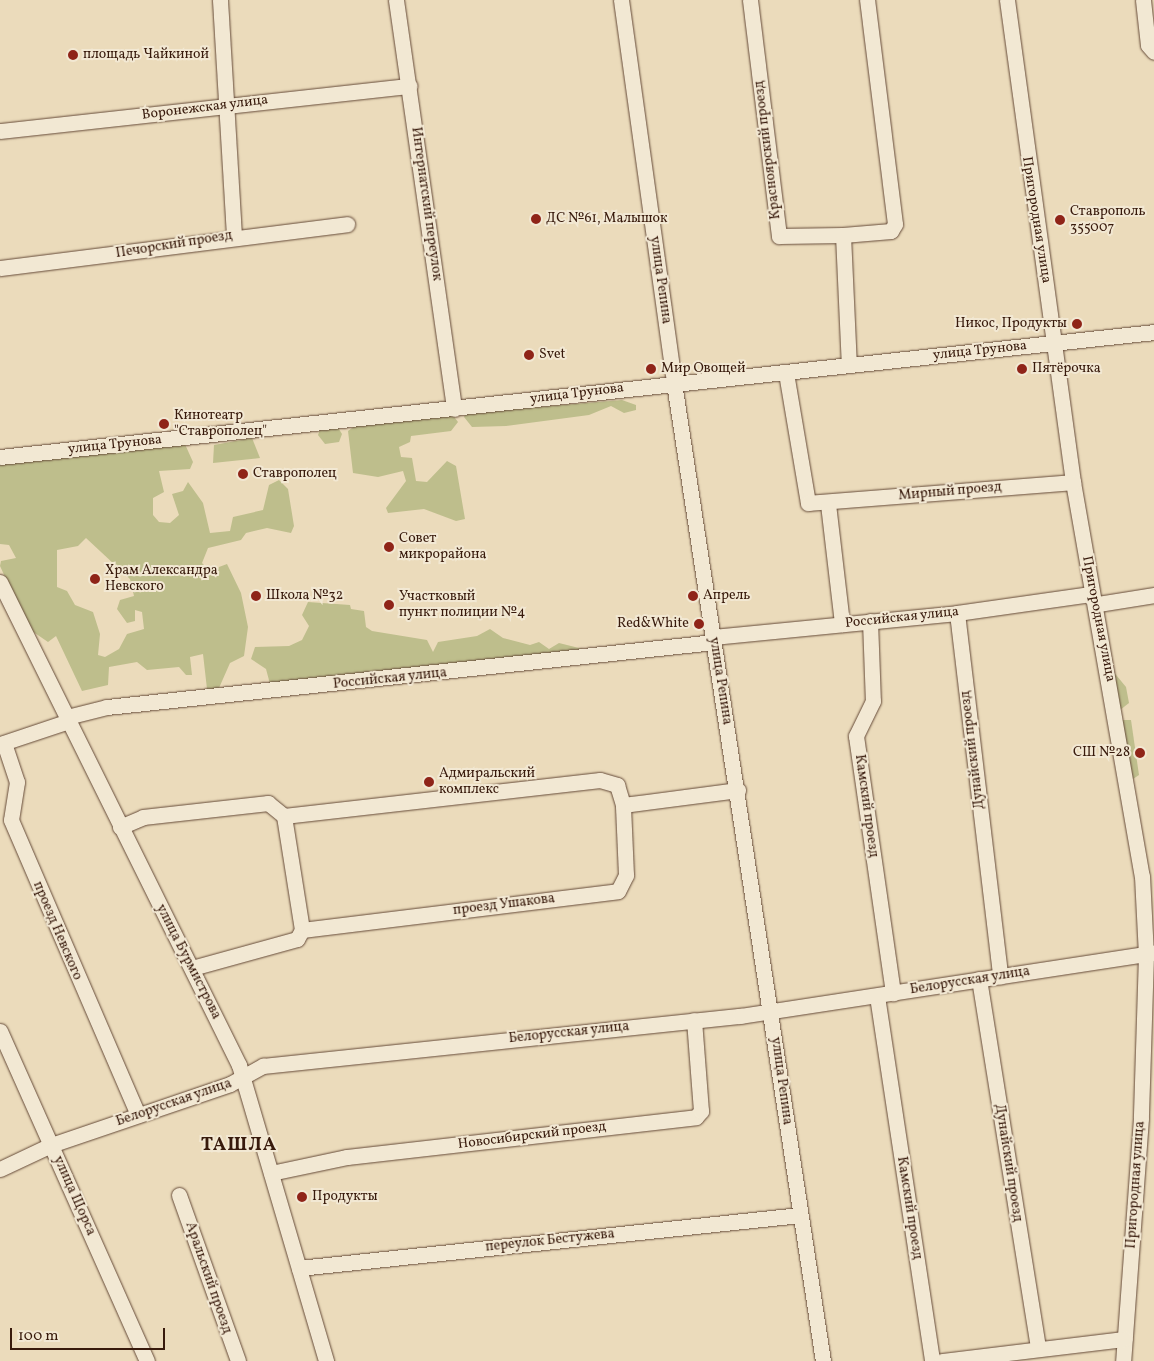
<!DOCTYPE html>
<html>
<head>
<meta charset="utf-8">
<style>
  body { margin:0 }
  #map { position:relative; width:1154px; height:1361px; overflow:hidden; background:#ebdbbb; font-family:Vollkorn,serif }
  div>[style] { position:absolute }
  .green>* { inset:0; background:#bebe8c }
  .roads { filter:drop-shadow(0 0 1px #654a38) drop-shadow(0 0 1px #654a38) }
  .minor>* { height:15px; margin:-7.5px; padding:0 7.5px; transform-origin:7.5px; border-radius:7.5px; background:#f2e8d3 }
  .dots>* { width:14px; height:14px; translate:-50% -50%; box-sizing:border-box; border:2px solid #f2e8d3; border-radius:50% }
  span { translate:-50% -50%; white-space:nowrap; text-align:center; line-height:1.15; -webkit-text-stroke:4px #f2e8d3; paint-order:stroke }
  .poi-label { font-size:14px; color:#381a0c }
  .left { translate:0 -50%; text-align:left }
  .right { translate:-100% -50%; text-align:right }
  .street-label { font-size:14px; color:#381a0c }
  .district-label { font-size:19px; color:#381a0c; font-weight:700; letter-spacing:1px }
  .scale { position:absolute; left:10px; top:1328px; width:155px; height:22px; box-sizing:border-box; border:2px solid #381a0c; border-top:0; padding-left:6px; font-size:15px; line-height:18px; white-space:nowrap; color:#381a0c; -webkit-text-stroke:4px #f2e8d3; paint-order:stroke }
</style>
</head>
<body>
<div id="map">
  <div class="green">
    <div style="clip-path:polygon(622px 400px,636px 405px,636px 410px,624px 413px,611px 406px,589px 415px,506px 426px,472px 427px,464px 417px,466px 413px)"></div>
    <div style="clip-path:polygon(452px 414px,458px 422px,451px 431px,411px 436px,410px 442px,399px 447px,401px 457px,412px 458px,416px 481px,427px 482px,447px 461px,456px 466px,465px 519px,456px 521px,424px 509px,388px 513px,386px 508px,406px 481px,403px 471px,378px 477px,353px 473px,348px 431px,356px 425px)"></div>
    <div style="clip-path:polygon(337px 426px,342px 434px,339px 442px,325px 444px,318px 435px,321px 427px)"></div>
    <div style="clip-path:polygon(252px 438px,260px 458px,213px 463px,214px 445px)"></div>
    <div style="clip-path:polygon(evenodd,184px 442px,193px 462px,190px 469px,159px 471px,164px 492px,153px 498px,153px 515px,159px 522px,170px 523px,179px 515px,172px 494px,183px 491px,188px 482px,203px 503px,210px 533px,230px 531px,233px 517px,263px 510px,269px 485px,279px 480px,288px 489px,294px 526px,291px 533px,267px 528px,246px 533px,241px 540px,208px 548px,202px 563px,216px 578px,219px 567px,227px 564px,241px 593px,248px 627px,244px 656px,230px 663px,219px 688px,212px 693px,207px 689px,203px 654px,190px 657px,192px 675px,186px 675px,179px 667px,147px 670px,137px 662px,109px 667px,108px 685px,82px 691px,56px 636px,48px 642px,29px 629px,0 566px,1px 561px,16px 558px,9px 545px,0 544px,0 463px,184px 442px,86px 538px,130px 579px,134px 596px,120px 600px,117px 609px,127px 623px,135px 621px,135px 610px,142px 612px,144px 629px,127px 634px,119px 649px,105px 657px,98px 655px,100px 634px,93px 612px,75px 605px,67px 591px,57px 587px,57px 550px,78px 546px,86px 538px)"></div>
    <div style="clip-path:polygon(308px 602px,350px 605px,351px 609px,364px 611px,366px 627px,372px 631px,427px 640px,433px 652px,438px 642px,477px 636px,490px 629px,503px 638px,530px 645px,539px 642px,549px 649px,559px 643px,583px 649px,270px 684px,266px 669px,251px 659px,255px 647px,289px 646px,302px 640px,309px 626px,302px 615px)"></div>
    <div style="clip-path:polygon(1112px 670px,1126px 687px,1129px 703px,1120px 710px)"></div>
    <div style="clip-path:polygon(1122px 720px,1131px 720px,1139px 775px,1133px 779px)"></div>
  </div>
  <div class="roads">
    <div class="minor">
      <div style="left:220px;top:0;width:235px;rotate:86.6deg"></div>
      <div style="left:396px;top:0;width:413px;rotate:81.9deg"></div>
      <div style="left:621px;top:0;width:387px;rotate:82.1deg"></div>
      <div style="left:674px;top:383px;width:989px;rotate:81.34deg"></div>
      <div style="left:750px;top:0;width:238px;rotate:83deg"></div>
      <div style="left:779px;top:236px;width:64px;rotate:-0.9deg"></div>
      <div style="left:843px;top:235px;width:130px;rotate:87.4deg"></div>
      <div style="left:1007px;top:0;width:486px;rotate:82.2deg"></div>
      <div style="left:1073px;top:482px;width:400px;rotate:80.1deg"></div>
      <div style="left:1142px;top:876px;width:79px;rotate:87.1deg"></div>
      <div style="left:1146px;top:955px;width:163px;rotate:91.8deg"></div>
      <div style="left:1141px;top:1118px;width:244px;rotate:94.2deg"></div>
      <div style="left:1143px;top:0;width:45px;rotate:83.7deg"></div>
      <div style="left:1148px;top:45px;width:9px;rotate:49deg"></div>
      <div style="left:0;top:131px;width:412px;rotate:-6.3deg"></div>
      <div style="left:843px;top:235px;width:48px;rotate:-4.8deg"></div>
      <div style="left:891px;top:231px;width:8px;rotate:-60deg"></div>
      <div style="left:895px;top:224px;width:226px;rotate:-97.1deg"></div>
      <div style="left:0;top:268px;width:350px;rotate:-7.2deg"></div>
      <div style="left:786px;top:373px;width:132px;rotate:80.4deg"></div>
      <div style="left:808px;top:503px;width:266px;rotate:-4.5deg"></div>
      <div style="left:0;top:457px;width:1161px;rotate:-6.18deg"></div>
      <div style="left:828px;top:504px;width:121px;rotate:83.3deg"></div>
      <div style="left:0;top:582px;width:539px;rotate:63.67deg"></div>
      <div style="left:239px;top:1065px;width:309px;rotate:73.6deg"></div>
      <div style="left:1098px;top:604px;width:57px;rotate:-9.1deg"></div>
      <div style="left:957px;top:613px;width:366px;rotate:83.2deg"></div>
      <div style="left:870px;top:621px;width:80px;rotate:87.9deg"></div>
      <div style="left:873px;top:701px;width:39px;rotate:116deg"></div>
      <div style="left:856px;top:736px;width:260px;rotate:81.8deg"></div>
      <div style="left:713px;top:637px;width:245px;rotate:-5.6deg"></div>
      <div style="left:957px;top:613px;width:135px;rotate:-8.1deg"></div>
      <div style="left:67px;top:717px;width:41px;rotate:-14deg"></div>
      <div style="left:107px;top:707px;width:610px;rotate:-6.11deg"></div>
      <div style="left:4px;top:743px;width:41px;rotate:71.6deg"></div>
      <div style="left:17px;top:782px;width:38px;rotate:99deg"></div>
      <div style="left:11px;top:820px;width:321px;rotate:66.7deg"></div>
      <div style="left:0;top:744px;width:73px;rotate:-18.4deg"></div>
      <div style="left:284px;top:816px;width:115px;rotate:81deg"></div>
      <div style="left:120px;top:827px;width:25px;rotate:-23deg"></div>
      <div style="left:143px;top:817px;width:126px;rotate:-6.4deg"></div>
      <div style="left:268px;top:803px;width:21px;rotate:39deg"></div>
      <div style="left:284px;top:816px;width:318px;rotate:-6.5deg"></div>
      <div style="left:600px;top:780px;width:18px;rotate:16deg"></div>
      <div style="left:617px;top:785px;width:21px;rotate:73deg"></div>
      <div style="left:623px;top:805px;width:116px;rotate:-7.4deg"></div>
      <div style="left:192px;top:968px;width:109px;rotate:-15.4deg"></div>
      <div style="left:297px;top:939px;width:10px;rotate:-61deg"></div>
      <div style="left:302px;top:930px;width:318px;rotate:-7deg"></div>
      <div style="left:618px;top:891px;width:18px;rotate:-63deg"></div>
      <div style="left:626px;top:875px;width:70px;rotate:-92.5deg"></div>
      <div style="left:979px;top:979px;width:372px;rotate:80.9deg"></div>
      <div style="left:877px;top:996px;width:369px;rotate:81.4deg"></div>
      <div style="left:0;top:1031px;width:361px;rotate:66deg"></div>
      <div style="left:0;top:1169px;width:56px;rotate:-25.2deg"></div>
      <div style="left:51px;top:1145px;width:189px;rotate:-18.8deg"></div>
      <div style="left:230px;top:1084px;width:38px;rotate:-29deg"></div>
      <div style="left:263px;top:1066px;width:480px;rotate:-6deg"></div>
      <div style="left:740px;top:1016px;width:419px;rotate:-8.7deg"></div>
      <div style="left:271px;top:1173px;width:78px;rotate:-11.9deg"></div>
      <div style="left:347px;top:1157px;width:351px;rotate:-6.5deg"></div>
      <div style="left:696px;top:1117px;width:8px;rotate:-50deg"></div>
      <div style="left:701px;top:1111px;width:91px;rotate:-94.4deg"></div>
      <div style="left:179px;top:1195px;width:176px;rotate:70.4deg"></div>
      <div style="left:299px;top:1268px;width:504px;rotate:-6.04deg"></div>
      <div style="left:942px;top:1361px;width:184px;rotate:-6.9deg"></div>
    </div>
  </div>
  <div class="dots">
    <div style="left:73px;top:55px;background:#8f2418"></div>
    <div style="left:536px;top:219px;background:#8f2418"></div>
    <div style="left:1060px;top:220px;background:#8f2418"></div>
    <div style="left:1077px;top:324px;background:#8f2418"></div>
    <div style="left:529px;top:355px;background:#8f2418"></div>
    <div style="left:651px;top:369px;background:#8f2418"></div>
    <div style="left:1022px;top:369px;background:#8f2418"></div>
    <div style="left:164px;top:424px;background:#8f2418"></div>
    <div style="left:243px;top:474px;background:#8f2418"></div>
    <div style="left:389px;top:547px;background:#8f2418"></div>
    <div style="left:95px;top:579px;background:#8f2418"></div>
    <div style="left:256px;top:596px;background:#8f2418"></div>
    <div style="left:693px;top:596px;background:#8f2418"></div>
    <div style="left:389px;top:605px;background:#8f2418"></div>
    <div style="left:699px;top:624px;background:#8f2418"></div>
    <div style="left:1140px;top:753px;background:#8f2418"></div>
    <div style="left:429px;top:782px;background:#8f2418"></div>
    <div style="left:302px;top:1197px;background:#8f2418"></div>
  </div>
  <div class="poi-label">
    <span class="left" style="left:83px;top:55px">площадь Чайкиной</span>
    <span class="left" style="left:1070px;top:220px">Ставрополь<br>355007</span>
    <span class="left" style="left:546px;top:219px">ДС №61, Малышок</span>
    <span class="right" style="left:1067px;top:324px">Никос, Продукты</span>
    <span class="left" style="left:539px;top:355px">Svet</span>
    <span class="left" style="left:661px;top:369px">Мир Овощей</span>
    <span class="left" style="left:1032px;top:369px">Пятёрочка</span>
    <span class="left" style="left:174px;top:424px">Кинотеатр<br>"Ставрополец"</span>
    <span class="left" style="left:253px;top:474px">Ставрополец</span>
    <span class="left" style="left:399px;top:547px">Совет<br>микрорайона</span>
    <span class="left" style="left:105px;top:579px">Храм Александра<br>Невского</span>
    <span class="left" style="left:266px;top:596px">Школа №32</span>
    <span class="left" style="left:703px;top:596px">Апрель</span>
    <span class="left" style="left:399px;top:605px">Участковый<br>пункт полиции №4</span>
    <span class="right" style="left:689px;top:624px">Red&amp;White</span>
    <span class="right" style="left:1130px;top:753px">СШ №28</span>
    <span class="left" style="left:439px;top:782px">Адмиральский<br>комплекс</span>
    <span class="left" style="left:312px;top:1197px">Продукты</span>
  </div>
  <div class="street-label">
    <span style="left:205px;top:108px;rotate:-7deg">Воронежская улица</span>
    <span style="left:768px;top:150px;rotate:-97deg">Красноярский проезд</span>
    <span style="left:426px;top:204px;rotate:82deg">Интернатский переулок</span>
    <span style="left:1036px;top:220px;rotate:81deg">Пригородная улица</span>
    <span style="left:174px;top:245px;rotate:-9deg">Печорский проезд</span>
    <span style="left:660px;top:280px;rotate:82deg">улица Репина</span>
    <span style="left:980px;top:351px;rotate:-6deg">улица Трунова</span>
    <span style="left:577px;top:394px;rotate:-7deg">улица Трунова</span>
    <span style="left:115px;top:445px;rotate:-6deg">улица Трунова</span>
    <span style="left:950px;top:492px;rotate:-5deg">Мирный проезд</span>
    <span style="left:902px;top:618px;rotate:-6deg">Российская улица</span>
    <span style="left:1098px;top:619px;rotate:79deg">Пригородная улица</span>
    <span style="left:390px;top:679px;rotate:-6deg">Российская улица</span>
    <span style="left:720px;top:681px;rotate:81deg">улица Репина</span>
    <span style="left:973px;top:750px;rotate:-97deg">Дунайский проезд</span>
    <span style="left:866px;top:806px;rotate:82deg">Камский проезд</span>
    <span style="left:504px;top:905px;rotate:-7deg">проезд Ушакова</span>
    <span style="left:57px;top:931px;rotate:67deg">проезд Невского</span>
    <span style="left:188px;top:962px;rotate:63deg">улица Бурмистрова</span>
    <span style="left:970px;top:981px;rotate:-9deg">Белорусская улица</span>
    <span style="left:569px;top:1033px;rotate:-6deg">Белорусская улица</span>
    <span style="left:781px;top:1081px;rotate:82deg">улица Репина</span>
    <span style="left:174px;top:1103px;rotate:-19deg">Белорусская улица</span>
    <span style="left:532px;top:1136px;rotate:-7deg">Новосибирский проезд</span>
    <span style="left:1008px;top:1163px;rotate:81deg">Дунайский проезд</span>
    <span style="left:1136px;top:1185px;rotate:-86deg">Пригородная улица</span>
    <span style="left:74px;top:1196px;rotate:66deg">улица Щорса</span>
    <span style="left:909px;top:1208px;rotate:81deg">Камский проезд</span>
    <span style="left:550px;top:1241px;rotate:-6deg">переулок Бестужева</span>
    <span style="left:208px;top:1278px;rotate:71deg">Аральский проезд</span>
  </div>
  <div class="district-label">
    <span style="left:239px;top:1146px">ТАШЛА</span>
  </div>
  <div class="scale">100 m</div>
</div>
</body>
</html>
